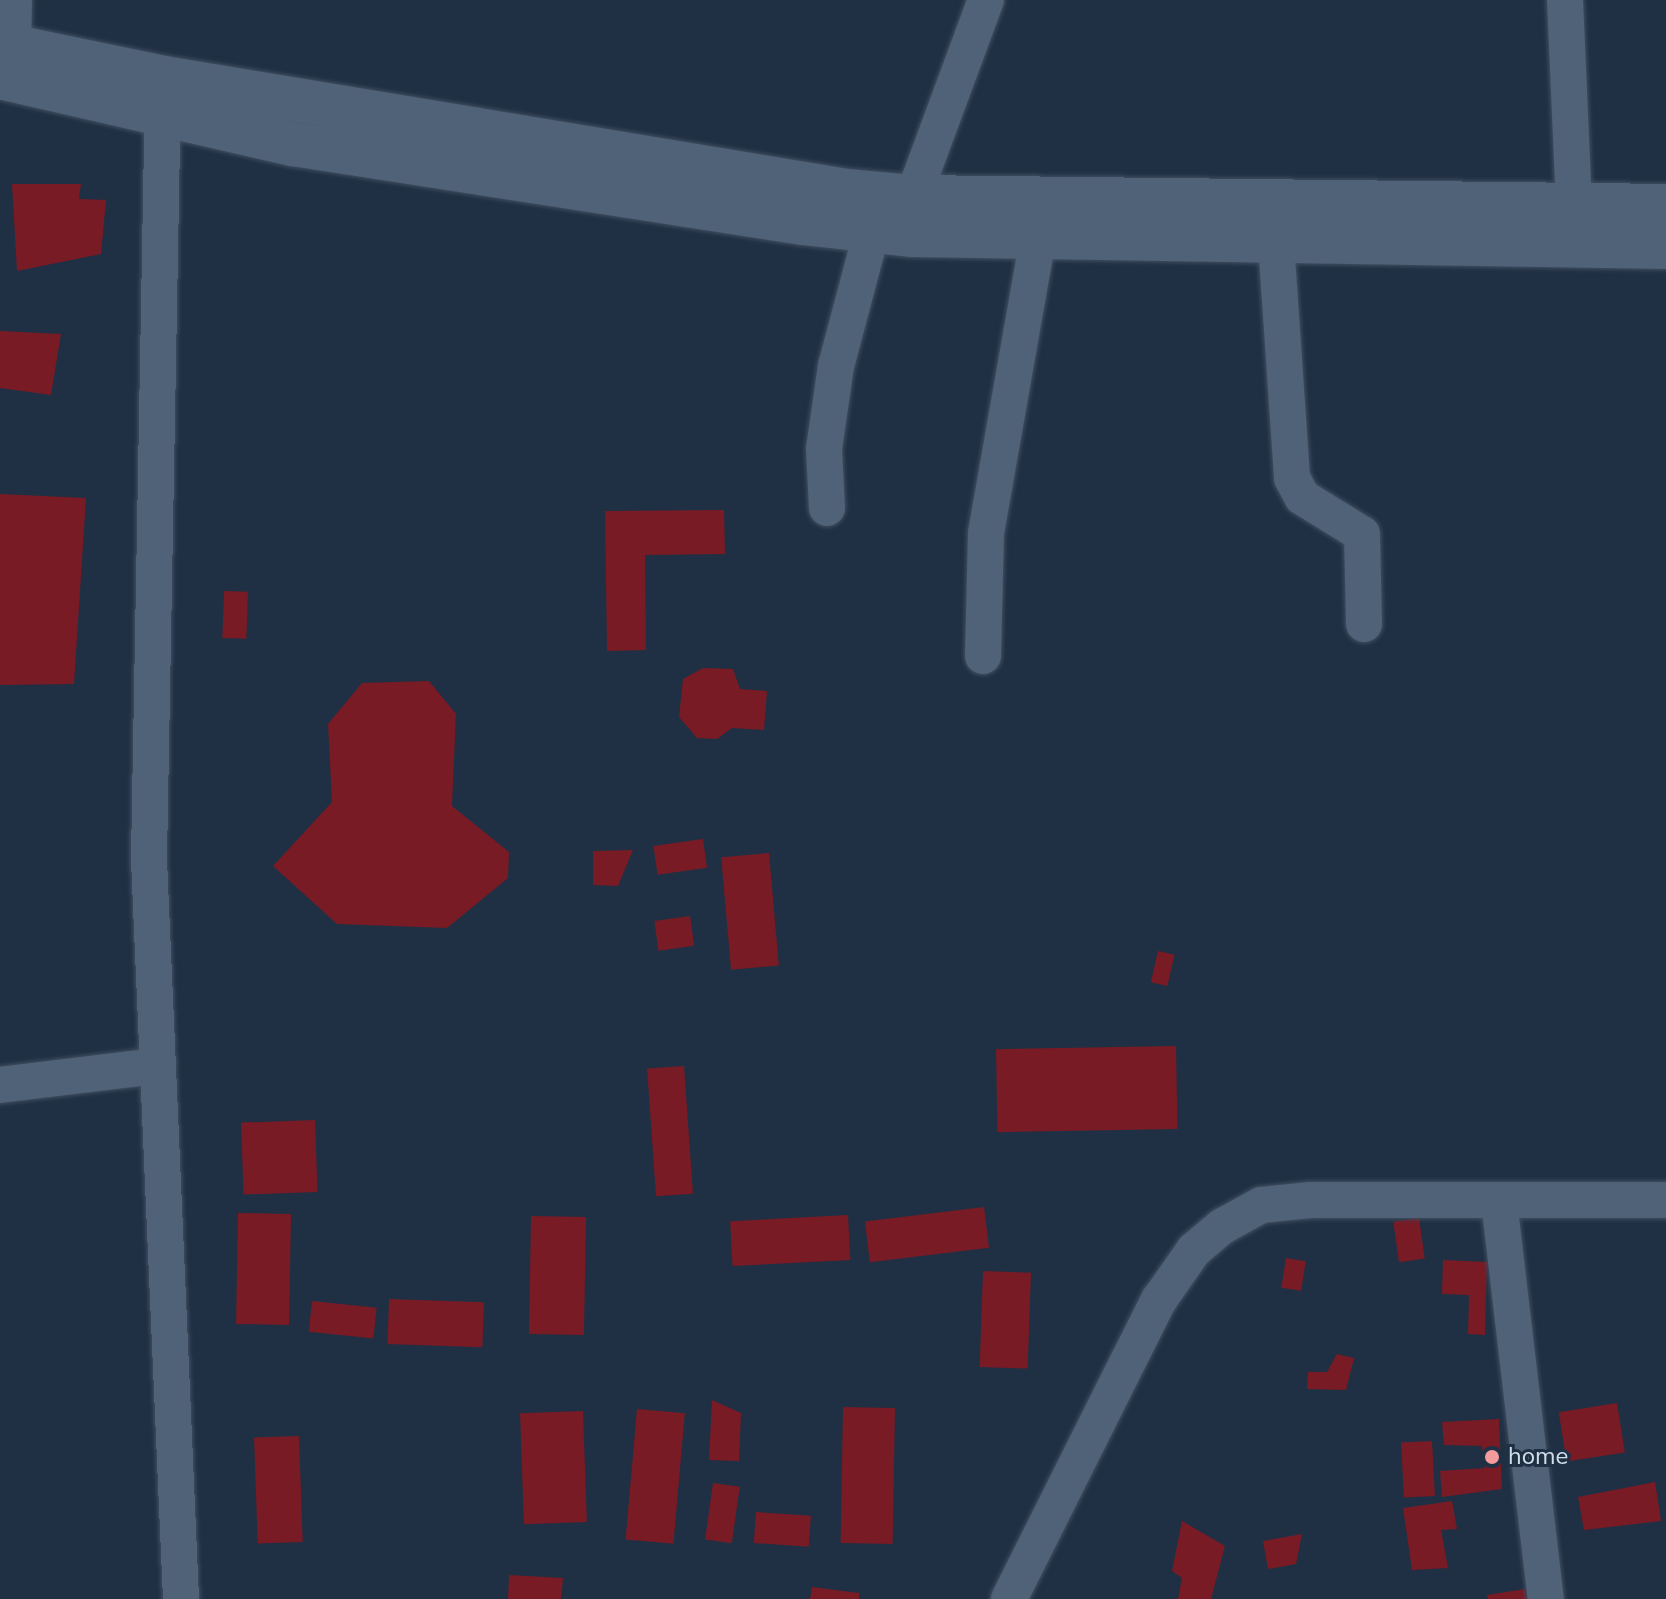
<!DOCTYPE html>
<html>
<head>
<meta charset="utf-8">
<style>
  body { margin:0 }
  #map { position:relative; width:1666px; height:1599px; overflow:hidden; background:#1f3044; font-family:"Nunito Sans",sans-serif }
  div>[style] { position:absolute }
  .building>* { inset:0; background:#781b25; transform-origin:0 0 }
  .roads { filter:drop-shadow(0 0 2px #414e60) drop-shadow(0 0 2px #414e60) }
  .minor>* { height:36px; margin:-18px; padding:0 18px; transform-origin:18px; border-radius:18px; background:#4f6278 }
  .secondary>* { height:44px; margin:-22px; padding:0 22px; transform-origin:22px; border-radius:22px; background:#4f6278 }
  .dots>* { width:22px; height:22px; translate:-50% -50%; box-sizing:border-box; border:4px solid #1f3044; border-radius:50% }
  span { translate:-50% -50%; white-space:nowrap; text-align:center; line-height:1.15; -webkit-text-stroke:6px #1f3044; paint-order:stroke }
  .poi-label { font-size:24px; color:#d2ddea }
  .left { translate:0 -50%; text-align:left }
</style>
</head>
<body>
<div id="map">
  <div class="building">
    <div style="clip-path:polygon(12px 184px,81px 184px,79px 199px,106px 200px,101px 254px,17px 271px)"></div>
    <div style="clip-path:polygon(0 331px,61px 334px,51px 395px,0 388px)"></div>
    <div style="clip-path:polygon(0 494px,86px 498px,74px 684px,0 685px)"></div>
    <div style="clip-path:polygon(724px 510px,725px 554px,645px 555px,646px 650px,607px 651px,605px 511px)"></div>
    <div style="left:224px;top:591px;width:24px;height:47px;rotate:2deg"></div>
    <div style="clip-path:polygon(703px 668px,733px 669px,740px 689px,767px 691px,764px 730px,732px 728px,717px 739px,697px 738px,679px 717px,683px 679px)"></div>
    <div style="clip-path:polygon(429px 681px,456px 714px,452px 806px,509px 852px,508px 878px,447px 928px,337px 924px,273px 866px,332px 802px,328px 724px,362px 683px)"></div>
    <div style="left:703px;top:839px;width:29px;height:50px;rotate:82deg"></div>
    <div style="clip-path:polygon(633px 850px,618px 886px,593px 885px,593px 851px)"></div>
    <div style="left:769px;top:853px;width:113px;height:48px;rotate:85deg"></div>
    <div style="left:690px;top:916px;width:30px;height:36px;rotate:82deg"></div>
    <div style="left:1158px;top:951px;width:17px;height:32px;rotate:13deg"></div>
    <div style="left:1176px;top:1046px;width:83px;height:180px;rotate:89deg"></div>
    <div style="left:684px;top:1066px;width:128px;height:37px;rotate:86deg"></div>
    <div style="left:315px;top:1120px;width:72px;height:74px;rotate:88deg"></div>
    <div style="left:984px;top:1207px;width:41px;height:120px;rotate:83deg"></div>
    <div style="left:238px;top:1213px;width:53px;height:111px;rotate:1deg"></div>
    <div style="left:848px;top:1215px;width:45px;height:118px;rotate:87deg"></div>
    <div style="left:531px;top:1216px;width:55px;height:118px;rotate:1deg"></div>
    <div style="left:1419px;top:1218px;width:41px;height:26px;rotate:82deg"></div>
    <div style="left:1286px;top:1258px;width:20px;height:30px;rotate:9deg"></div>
    <div style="clip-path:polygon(1443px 1260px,1487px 1262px,1485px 1335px,1468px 1334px,1469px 1295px,1442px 1294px)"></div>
    <div style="left:983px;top:1271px;width:48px;height:96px;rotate:2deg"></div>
    <div style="left:389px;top:1299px;width:95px;height:45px;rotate:2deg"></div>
    <div style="left:312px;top:1301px;width:65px;height:31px;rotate:6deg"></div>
    <div style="clip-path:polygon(1337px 1354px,1354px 1358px,1346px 1390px,1307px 1389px,1308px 1372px,1327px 1372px)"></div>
    <div style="clip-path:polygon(712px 1400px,741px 1413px,739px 1461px,709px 1460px)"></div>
    <div style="left:1617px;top:1403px;width:50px;height:59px;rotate:81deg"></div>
    <div style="left:843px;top:1407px;width:52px;height:136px;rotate:1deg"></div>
    <div style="left:637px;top:1409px;width:48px;height:131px;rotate:5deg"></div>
    <div style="left:583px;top:1411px;width:111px;height:63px;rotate:88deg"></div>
    <div style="clip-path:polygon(1499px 1419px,1502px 1489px,1442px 1497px,1440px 1471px,1485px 1468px,1482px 1446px,1444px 1445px,1442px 1422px)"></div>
    <div style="left:299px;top:1436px;width:106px;height:45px;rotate:88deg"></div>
    <div style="left:1432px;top:1441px;width:55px;height:31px;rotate:87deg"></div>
    <div style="clip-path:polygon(1655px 1482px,1661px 1521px,1584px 1530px,1578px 1497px)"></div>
    <div style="left:713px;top:1483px;width:27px;height:57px;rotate:8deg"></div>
    <div style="clip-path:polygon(1452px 1501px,1457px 1529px,1441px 1530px,1448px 1568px,1412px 1570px,1403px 1508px)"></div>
    <div style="left:756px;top:1512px;width:55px;height:31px;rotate:4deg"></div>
    <div style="clip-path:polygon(1182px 1521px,1225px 1546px,1211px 1599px,1178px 1599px,1182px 1578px,1172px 1571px)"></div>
    <div style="clip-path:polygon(1302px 1534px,1296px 1564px,1268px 1569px,1263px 1541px)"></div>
    <div style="clip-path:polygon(509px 1575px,563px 1578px,561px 1599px,508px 1599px)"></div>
    <div style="clip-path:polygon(812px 1587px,859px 1593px,859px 1599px,810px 1599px)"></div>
    <div style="clip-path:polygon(1525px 1589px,1527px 1599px,1488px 1599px,1487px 1595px)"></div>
  </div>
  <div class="roads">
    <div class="minor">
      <div style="left:1565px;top:0;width:186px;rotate:87.5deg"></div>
      <div style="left:1573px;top:186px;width:22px;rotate:106deg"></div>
      <div style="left:13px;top:48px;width:48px;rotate:-88.8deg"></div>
      <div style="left:163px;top:87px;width:773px;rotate:91.04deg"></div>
      <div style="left:149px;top:860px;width:740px;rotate:87.52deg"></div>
      <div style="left:913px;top:197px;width:210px;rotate:-69.7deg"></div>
      <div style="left:1276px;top:242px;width:237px;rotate:86.1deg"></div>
      <div style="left:1292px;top:478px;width:21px;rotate:62deg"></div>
      <div style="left:1302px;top:497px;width:70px;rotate:31.7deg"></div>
      <div style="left:1362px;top:534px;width:90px;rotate:88.7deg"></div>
      <div style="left:827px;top:508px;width:59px;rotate:-92.9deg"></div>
      <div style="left:824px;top:449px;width:84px;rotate:-81.8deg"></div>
      <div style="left:836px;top:366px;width:140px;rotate:-75.1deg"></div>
      <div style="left:983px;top:656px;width:123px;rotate:-88.6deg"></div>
      <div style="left:986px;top:533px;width:299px;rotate:-80deg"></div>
      <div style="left:0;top:1085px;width:159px;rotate:-6.9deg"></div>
      <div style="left:1499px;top:1201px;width:401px;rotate:83.3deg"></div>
      <div style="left:1009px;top:1599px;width:335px;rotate:-63.4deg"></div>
      <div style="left:1159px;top:1300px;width:61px;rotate:-55deg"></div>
      <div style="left:1194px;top:1250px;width:38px;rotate:-40deg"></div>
      <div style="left:1223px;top:1226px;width:43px;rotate:-28.9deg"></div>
      <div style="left:1261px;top:1205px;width:50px;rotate:-5.7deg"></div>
      <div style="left:1311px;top:1200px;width:355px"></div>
    </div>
    <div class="secondary">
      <div style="left:0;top:44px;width:167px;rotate:11.7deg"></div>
      <div style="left:164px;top:78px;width:692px;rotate:9.39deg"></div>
      <div style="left:847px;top:191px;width:66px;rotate:5.2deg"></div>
      <div style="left:913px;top:197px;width:753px;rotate:0.68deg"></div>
      <div style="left:0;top:77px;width:301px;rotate:12.9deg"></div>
      <div style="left:293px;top:144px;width:516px;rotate:8.81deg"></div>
      <div style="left:803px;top:223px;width:110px;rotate:6.3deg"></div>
      <div style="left:912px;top:235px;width:754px;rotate:0.91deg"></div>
    </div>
  </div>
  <div class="dots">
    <div style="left:1492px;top:1457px;background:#f59b9b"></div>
  </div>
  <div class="poi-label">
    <span class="left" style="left:1508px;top:1457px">home</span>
  </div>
</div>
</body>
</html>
